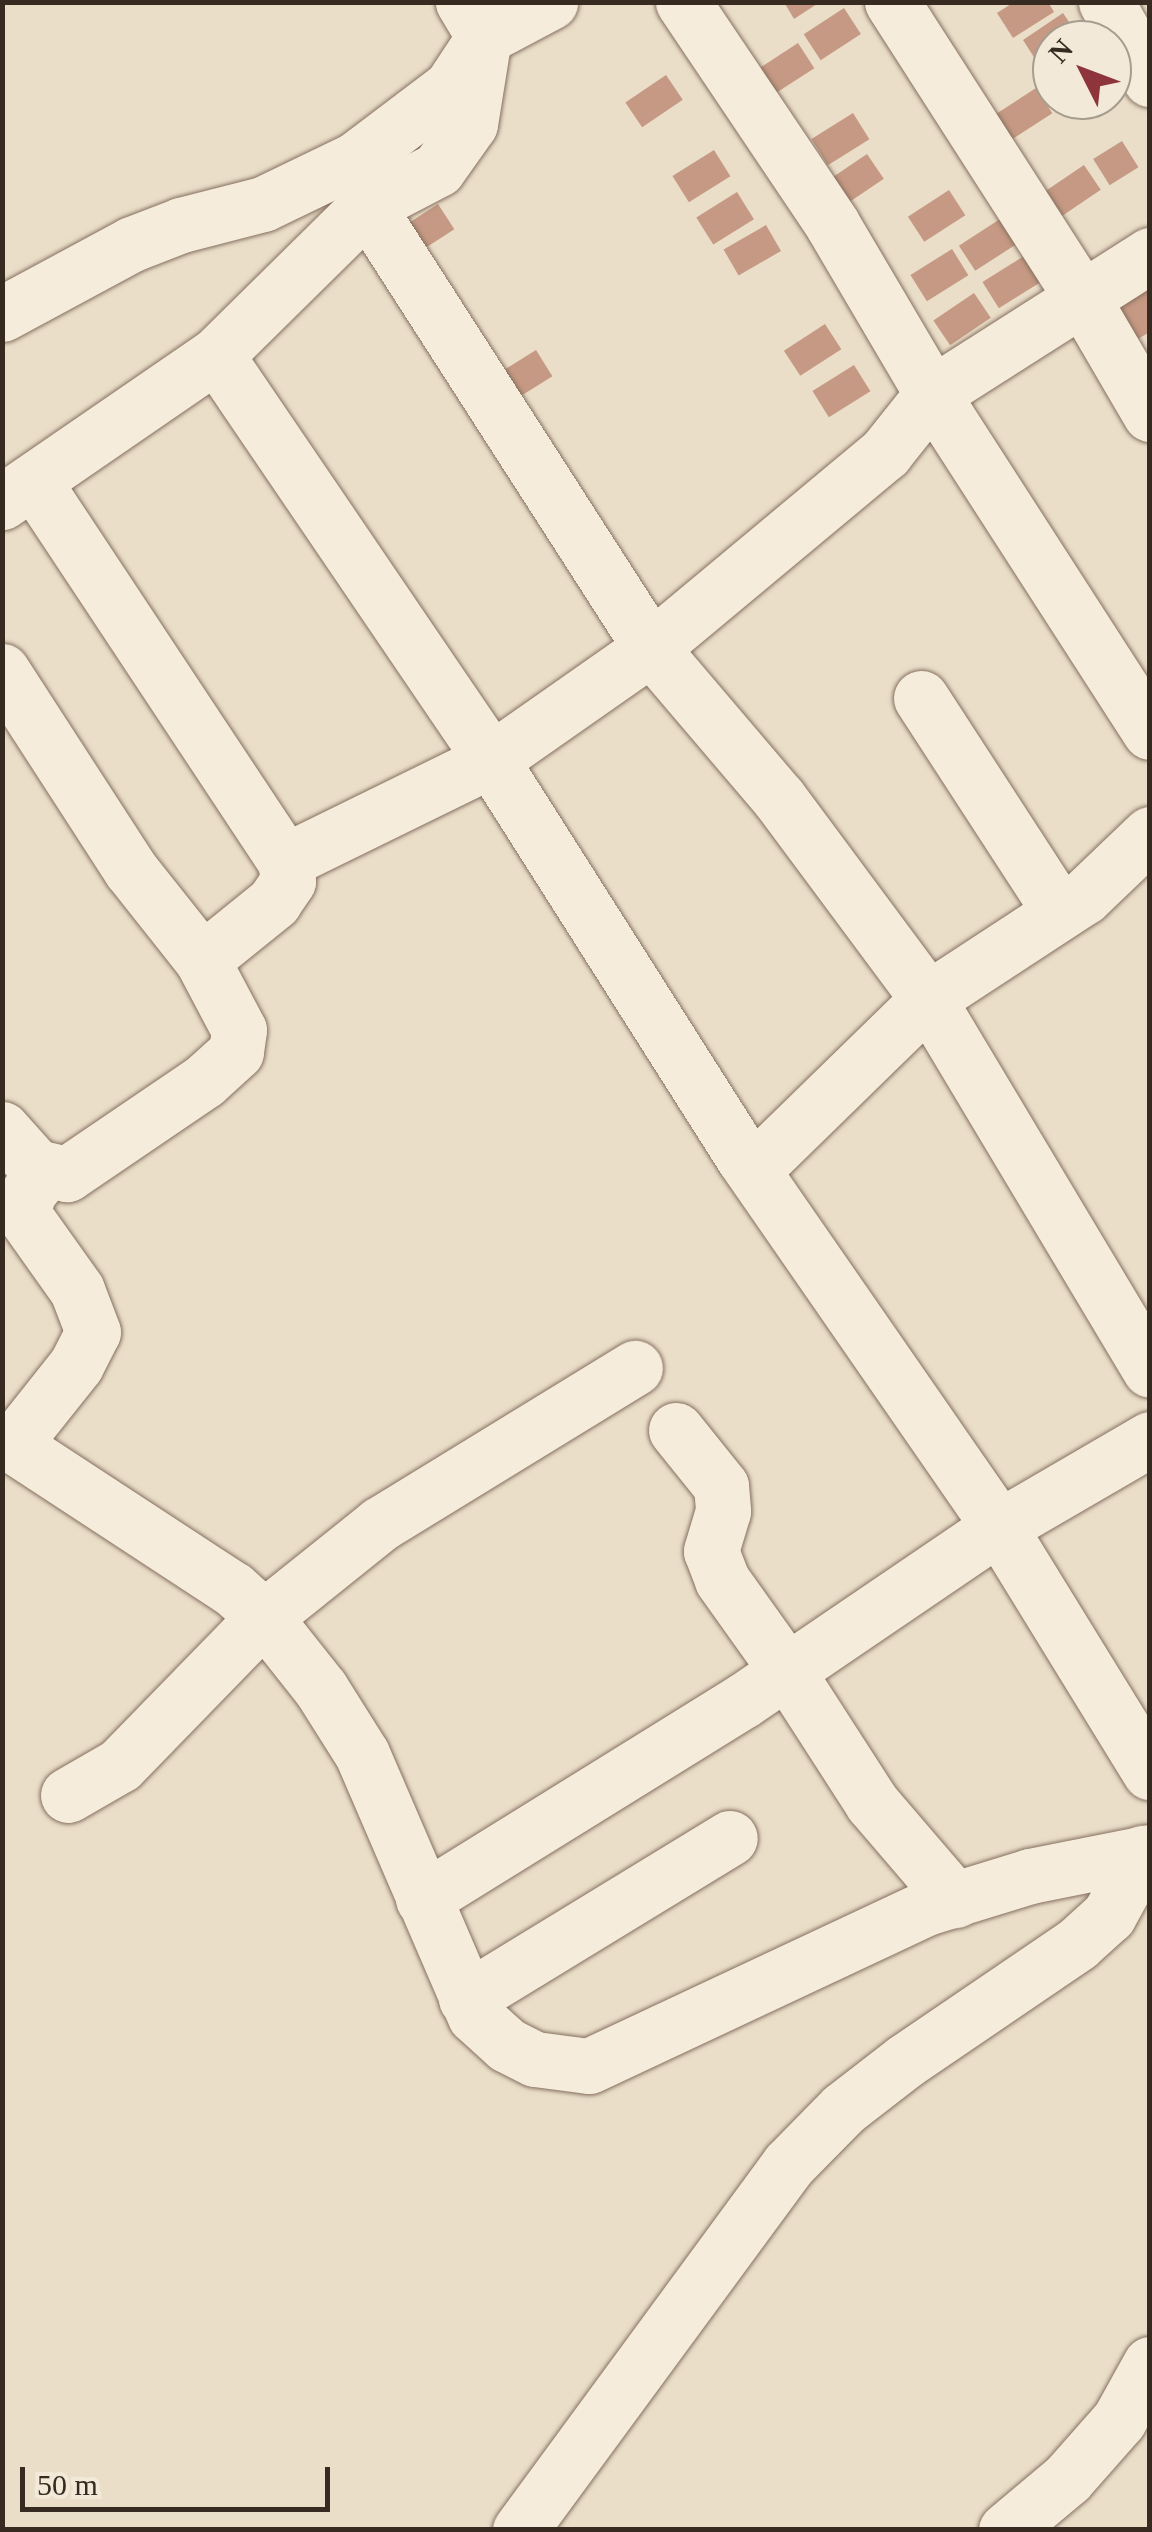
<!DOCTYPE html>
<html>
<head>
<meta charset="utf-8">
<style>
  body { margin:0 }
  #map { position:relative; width:1152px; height:2532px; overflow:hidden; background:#eadec9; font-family:"Times New Roman",serif }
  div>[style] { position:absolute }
  .building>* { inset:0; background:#c59983; transform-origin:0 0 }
  .roads { filter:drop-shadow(0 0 2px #85705f) drop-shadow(0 0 2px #85705f) }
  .minor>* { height:55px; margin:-27.5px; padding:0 27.5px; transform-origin:27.5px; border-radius:27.5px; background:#f6ecdb }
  span { translate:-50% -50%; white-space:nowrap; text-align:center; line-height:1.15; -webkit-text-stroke:8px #f2e9d8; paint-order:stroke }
  .frame { position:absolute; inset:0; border:5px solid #372a21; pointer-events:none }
  .north { position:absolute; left:1032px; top:20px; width:100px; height:100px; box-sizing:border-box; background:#f2e9d8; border:2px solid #a79d8f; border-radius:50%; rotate:312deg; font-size:28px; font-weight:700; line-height:40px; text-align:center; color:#372a21 }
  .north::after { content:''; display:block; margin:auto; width:35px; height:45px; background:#8e353c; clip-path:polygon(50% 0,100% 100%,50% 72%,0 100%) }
  .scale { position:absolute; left:20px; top:2467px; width:310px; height:45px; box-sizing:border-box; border:5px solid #372a21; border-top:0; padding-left:12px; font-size:30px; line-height:35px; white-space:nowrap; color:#372a21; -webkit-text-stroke:8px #f2e9d8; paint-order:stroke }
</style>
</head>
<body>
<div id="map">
  <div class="building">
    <div style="clip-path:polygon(784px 2px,820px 2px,794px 19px)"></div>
    <div style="clip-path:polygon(1014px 2px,1048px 2px,1054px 12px,1013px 38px,997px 13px)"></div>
    <div style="left:844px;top:8px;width:31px;height:48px;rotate:57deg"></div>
    <div style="clip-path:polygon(1063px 13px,1081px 40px,1052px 40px,1052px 57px,1039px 65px,1023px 40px)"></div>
    <div style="left:798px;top:43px;width:30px;height:49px;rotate:57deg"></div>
    <div style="left:666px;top:75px;width:30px;height:49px;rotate:56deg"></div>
    <div style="left:1036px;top:88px;width:30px;height:49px;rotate:57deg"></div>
    <div style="left:853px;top:113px;width:31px;height:49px;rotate:58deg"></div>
    <div style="left:1122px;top:141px;width:31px;height:34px;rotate:58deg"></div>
    <div style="left:714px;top:150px;width:31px;height:49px;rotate:58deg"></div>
    <div style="left:867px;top:154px;width:30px;height:49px;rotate:56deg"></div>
    <div style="left:1084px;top:165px;width:30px;height:49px;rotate:56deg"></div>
    <div style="left:949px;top:190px;width:30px;height:49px;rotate:57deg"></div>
    <div style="left:737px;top:192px;width:32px;height:48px;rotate:58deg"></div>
    <div style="left:438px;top:204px;width:30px;height:49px;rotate:57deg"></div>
    <div style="left:1000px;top:219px;width:30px;height:49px;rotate:57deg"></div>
    <div style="left:766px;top:225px;width:30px;height:49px;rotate:60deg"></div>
    <div style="left:952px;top:249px;width:31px;height:49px;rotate:58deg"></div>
    <div style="left:1024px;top:256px;width:31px;height:49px;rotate:58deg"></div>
    <div style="clip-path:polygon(1150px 288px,1150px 332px,1136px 340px,1116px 309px)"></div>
    <div style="left:974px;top:293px;width:30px;height:49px;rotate:56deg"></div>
    <div style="left:825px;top:324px;width:30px;height:49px;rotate:57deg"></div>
    <div style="left:536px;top:350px;width:31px;height:49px;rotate:58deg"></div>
    <div style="left:854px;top:365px;width:31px;height:49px;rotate:58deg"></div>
  </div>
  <div class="roads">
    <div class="minor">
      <div style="left:683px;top:2px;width:267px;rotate:56.1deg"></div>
      <div style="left:832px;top:224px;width:197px;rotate:59.5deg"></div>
      <div style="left:932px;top:394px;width:402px;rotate:57.2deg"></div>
      <div style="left:892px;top:2px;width:355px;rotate:57.3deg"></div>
      <div style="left:1084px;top:301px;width:131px;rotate:59.7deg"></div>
      <div style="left:1106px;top:2px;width:89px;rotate:60.3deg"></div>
      <div style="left:367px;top:206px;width:525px;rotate:57.28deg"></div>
      <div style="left:651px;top:648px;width:196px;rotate:49.6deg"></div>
      <div style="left:778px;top:797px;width:252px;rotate:53.4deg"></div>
      <div style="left:928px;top:999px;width:432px;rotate:59.1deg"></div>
      <div style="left:2px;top:314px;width:148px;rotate:-28.3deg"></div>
      <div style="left:132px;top:244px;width:53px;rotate:-21.2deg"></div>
      <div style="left:181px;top:225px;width:85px;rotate:-14.4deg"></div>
      <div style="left:263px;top:204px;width:103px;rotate:-25.8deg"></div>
      <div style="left:356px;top:159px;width:119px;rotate:-37.2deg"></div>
      <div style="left:451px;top:87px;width:60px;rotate:-56.6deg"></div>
      <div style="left:484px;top:37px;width:41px;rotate:-121deg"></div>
      <div style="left:216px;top:355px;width:490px;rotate:55.8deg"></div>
      <div style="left:491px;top:760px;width:470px;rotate:57.6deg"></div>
      <div style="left:743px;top:1157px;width:450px;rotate:55.3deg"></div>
      <div style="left:999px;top:1527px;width:288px;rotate:58.4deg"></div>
      <div style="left:34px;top:482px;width:455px;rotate:56.5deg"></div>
      <div style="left:285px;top:861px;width:20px;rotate:81deg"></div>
      <div style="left:288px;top:881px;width:25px;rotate:124deg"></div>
      <div style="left:274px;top:902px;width:92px;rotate:141.1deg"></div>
      <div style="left:2px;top:502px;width:260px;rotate:-34.5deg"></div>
      <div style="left:216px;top:355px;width:212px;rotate:-44.6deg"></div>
      <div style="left:367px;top:206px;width:80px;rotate:-27.5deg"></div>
      <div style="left:438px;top:169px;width:55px;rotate:-54.6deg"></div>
      <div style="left:470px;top:124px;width:88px;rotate:-80.9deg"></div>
      <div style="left:484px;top:37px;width:75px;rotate:-27.9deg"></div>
      <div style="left:2px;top:671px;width:236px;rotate:57.1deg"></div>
      <div style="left:130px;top:869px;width:116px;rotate:51.6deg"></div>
      <div style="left:202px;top:960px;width:79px;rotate:62.1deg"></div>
      <div style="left:239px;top:1030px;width:22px;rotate:98deg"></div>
      <div style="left:236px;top:1052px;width:43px;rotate:137.8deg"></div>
      <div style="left:204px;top:1081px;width:166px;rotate:145.8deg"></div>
      <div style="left:67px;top:1174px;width:32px;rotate:-167deg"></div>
      <div style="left:36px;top:1167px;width:51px;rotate:-131.8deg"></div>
      <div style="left:921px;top:698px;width:255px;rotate:57deg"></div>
      <div style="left:285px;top:861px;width:229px;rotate:-26.1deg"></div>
      <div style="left:491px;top:760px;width:195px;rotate:-35deg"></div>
      <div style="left:651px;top:648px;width:305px;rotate:-39.8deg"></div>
      <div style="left:885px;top:453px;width:75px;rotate:-51.5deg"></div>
      <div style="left:932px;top:394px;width:259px;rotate:-32.5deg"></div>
      <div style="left:753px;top:1170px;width:245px;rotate:-44.3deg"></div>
      <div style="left:928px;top:999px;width:186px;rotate:-33.2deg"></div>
      <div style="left:1084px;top:897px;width:91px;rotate:-43.7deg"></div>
      <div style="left:676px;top:1430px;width:72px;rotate:51.2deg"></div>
      <div style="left:721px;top:1486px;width:25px;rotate:85deg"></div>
      <div style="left:723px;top:1511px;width:42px;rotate:106.7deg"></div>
      <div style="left:711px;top:1551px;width:31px;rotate:69deg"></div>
      <div style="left:722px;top:1580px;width:112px;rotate:54.5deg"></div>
      <div style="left:787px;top:1671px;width:157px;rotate:57.2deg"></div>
      <div style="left:872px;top:1803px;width:128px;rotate:49.4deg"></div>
      <div style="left:2px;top:1438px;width:276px;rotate:33.2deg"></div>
      <div style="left:233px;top:1589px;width:42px;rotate:42.1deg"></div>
      <div style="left:264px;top:1617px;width:92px;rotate:51.6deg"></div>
      <div style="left:321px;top:1689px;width:77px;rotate:57.8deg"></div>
      <div style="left:362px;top:1754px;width:285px;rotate:66.7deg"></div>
      <div style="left:475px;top:2016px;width:43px;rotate:42.2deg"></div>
      <div style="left:507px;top:2045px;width:31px;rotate:27deg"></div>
      <div style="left:535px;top:2059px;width:54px;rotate:7.4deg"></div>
      <div style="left:589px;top:2066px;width:372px;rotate:-25.1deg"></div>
      <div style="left:926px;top:1908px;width:109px;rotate:-17.1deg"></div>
      <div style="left:1030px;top:1876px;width:122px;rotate:-11.3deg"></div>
      <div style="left:14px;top:1443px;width:100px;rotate:-51.5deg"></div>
      <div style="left:76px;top:1365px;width:37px;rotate:-63deg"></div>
      <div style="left:93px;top:1332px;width:45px;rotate:-110.9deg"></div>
      <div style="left:77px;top:1290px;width:93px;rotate:-125.4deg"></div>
      <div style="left:23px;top:1214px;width:22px;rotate:-77deg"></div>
      <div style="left:28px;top:1193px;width:28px;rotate:-51deg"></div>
      <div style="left:68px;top:1795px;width:60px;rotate:-30deg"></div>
      <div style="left:120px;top:1765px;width:206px;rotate:-45.8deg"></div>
      <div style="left:264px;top:1617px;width:149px;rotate:-38.7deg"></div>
      <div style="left:380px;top:1524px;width:299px;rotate:-31.5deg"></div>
      <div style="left:423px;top:1899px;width:378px;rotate:-31.8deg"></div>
      <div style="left:744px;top:1700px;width:308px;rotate:-34.2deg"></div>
      <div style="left:999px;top:1527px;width:175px;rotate:-30.2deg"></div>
      <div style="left:466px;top:1999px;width:309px;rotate:-31.4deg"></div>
      <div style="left:520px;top:2530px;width:453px;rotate:-53.7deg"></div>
      <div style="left:788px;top:2165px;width:78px;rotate:-45.5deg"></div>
      <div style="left:843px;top:2109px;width:78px;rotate:-37.7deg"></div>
      <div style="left:905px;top:2061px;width:208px;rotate:-34.2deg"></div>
      <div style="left:1077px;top:1944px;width:43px;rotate:-42.2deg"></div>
      <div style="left:1109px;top:1915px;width:71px;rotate:-61.3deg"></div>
      <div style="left:1006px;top:2530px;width:80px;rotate:-39.9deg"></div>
      <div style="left:1067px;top:2479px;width:79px;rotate:-48.6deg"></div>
      <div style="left:1119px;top:2420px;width:64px;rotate:-61deg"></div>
    </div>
  </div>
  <div class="frame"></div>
  <div class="north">N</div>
  <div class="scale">50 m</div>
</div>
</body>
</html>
